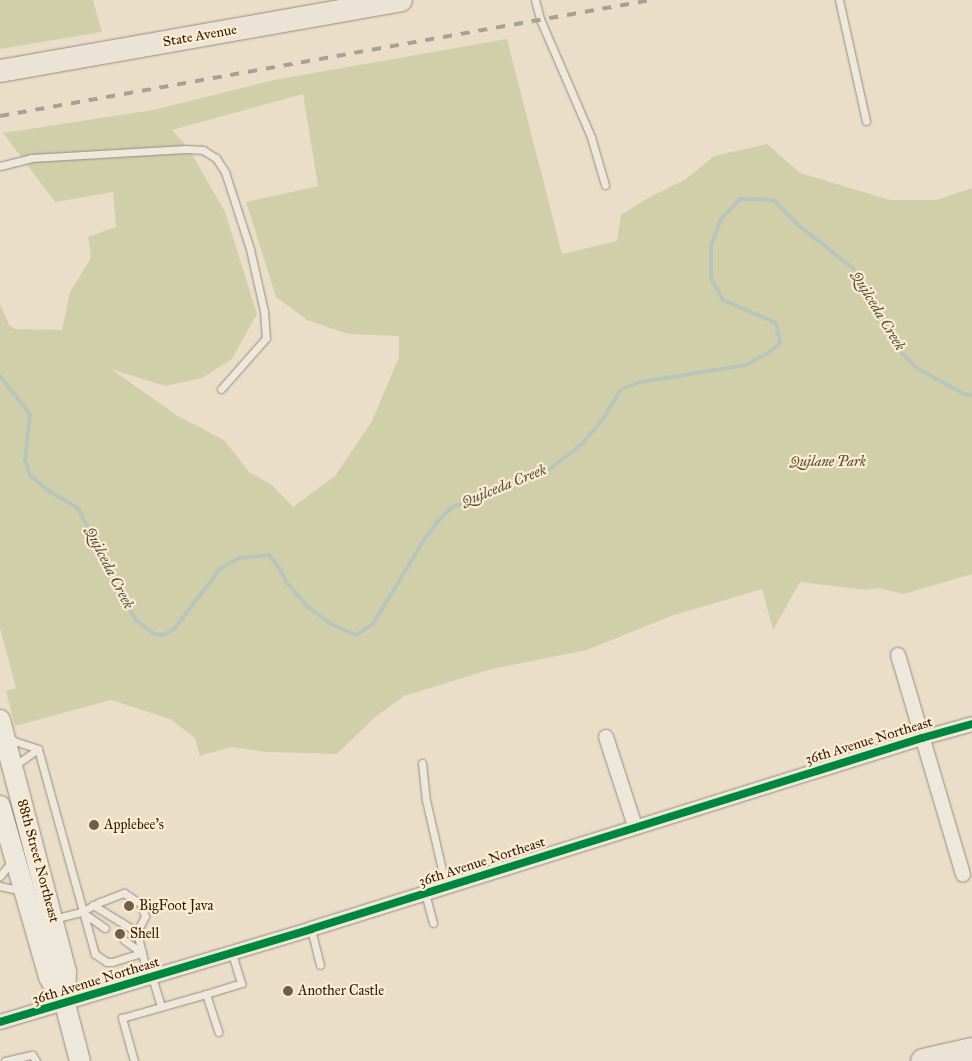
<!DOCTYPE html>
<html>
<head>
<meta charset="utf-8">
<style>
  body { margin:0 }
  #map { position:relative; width:972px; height:1061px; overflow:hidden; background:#ebdec8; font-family:"IM FELL Great Primer",serif }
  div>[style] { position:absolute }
  .green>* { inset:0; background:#d1cfaa }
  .stream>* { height:4px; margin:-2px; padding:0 2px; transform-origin:2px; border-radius:2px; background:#b6c6bb }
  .roads { filter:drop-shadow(0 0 1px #968c7d) drop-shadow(0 0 1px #968c7d) }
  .service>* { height:7px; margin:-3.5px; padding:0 3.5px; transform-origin:3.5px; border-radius:3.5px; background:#eee7dc }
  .minor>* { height:14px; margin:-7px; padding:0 7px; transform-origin:7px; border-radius:7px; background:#eee7dc }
  .secondary>* { height:20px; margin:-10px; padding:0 10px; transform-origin:10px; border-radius:10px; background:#eee7dc }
  .primary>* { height:22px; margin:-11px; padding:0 11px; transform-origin:11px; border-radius:11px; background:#eae3d6 }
  .motorway>* { height:25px; margin:-12.5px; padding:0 12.5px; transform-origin:12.5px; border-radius:12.5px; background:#eae3d6 }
  .rail>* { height:4px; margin-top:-2px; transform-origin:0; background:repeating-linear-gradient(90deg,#a7a096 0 9px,transparent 0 18px) }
  .cycleway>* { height:8px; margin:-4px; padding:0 4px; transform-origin:4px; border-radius:4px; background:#00873e }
  .dots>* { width:14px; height:14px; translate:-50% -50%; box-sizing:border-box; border:2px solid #fcecd2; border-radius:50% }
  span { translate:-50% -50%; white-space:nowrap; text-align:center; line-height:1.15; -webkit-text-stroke:4.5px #fcecd2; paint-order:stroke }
  .street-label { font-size:14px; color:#2d1a02 }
  .park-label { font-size:14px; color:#584d2d; font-style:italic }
  .poi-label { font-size:14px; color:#2d1a02 }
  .left { translate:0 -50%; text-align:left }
  .water-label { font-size:15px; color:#555341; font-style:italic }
</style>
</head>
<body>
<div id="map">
  <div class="green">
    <div style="clip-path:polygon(0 0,93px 0,102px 32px,0 49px)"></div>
    <div style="clip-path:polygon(evenodd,507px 39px,562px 254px,617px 241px,621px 215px,648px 198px,686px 179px,714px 156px,767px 144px,800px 173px,890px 200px,936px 200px,972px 188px,972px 574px,904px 594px,879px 588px,866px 590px,800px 582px,773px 630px,762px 589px,671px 616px,587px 650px,492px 669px,404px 696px,375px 717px,337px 754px,267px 752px,231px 747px,200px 756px,195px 738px,170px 719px,111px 700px,15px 726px,6px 691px,16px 688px,0 628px,0 304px,9px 325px,15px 329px,62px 330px,70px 292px,91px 258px,88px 237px,116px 227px,113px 192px,55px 202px,3px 133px,153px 110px,274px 80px,507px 39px,303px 94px,318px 186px,246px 202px,276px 297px,307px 320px,348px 334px,399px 336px,399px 357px,372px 421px,335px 476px,293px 507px,272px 485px,249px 472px,224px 440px,178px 416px,111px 369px,165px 386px,202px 378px,232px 359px,257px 314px,225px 212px,189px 149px,172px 130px,303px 94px)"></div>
  </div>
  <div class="stream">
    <div style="left:0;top:376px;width:48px;rotate:51.7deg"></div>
    <div style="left:30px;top:414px;width:46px;rotate:96.2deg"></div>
    <div style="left:25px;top:460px;width:16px;rotate:72deg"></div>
    <div style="left:30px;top:475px;width:21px;rotate:41deg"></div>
    <div style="left:46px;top:489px;width:37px;rotate:31deg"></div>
    <div style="left:78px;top:508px;width:97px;rotate:64.2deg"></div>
    <div style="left:120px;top:595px;width:31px;rotate:57deg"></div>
    <div style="left:137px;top:621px;width:21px;rotate:37deg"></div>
    <div style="left:154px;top:634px;width:9px;rotate:6deg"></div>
    <div style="left:163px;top:635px;width:13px;rotate:-29deg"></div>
    <div style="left:174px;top:629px;width:76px;rotate:-52.5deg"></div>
    <div style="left:220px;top:569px;width:22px;rotate:-30deg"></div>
    <div style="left:239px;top:558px;width:30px;rotate:-6deg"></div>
    <div style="left:269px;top:555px;width:14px;rotate:51deg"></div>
    <div style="left:278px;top:566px;width:19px;rotate:62deg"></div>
    <div style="left:287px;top:583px;width:32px;rotate:49deg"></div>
    <div style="left:308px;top:607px;width:29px;rotate:36deg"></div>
    <div style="left:331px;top:624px;width:27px;rotate:24deg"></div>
    <div style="left:356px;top:635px;width:20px;rotate:-33deg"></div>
    <div style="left:373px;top:624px;width:95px;rotate:-58.8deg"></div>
    <div style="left:422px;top:543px;width:24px;rotate:-55deg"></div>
    <div style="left:436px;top:523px;width:21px;rotate:-45deg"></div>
    <div style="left:451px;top:508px;width:55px;rotate:-23.7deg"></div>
    <div style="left:501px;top:486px;width:47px;rotate:-17.3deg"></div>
    <div style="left:546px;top:472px;width:46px;rotate:-37.9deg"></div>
    <div style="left:582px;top:444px;width:34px;rotate:-50deg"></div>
    <div style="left:604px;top:418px;width:32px;rotate:-60deg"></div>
    <div style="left:620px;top:390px;width:22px;rotate:-22deg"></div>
    <div style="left:640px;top:382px;width:107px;rotate:-9.1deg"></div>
    <div style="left:746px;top:365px;width:26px;rotate:-29deg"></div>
    <div style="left:769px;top:352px;width:14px;rotate:-39deg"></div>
    <div style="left:780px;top:343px;width:20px;rotate:-101deg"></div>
    <div style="left:776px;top:323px;width:58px;rotate:-156.5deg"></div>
    <div style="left:723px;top:300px;width:25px;rotate:-119deg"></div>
    <div style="left:711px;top:278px;width:32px;rotate:-90deg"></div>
    <div style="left:711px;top:246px;width:29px;rotate:-70deg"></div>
    <div style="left:721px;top:219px;width:28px;rotate:-46deg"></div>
    <div style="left:740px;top:199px;width:34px;rotate:2deg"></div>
    <div style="left:774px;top:200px;width:33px;rotate:46deg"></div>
    <div style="left:797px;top:224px;width:73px;rotate:38.3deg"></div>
    <div style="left:854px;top:269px;width:91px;rotate:61.2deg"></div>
    <div style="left:898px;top:349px;width:28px;rotate:45deg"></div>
    <div style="left:918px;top:369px;width:52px;rotate:28.5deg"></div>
    <div style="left:964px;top:394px;width:8px;rotate:7deg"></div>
  </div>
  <div class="roads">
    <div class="service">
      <div style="left:535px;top:0;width:20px;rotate:75deg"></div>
      <div style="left:540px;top:19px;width:129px;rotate:66.6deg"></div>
      <div style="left:591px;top:137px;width:50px;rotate:73.7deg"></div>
      <div style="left:839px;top:0;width:124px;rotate:77.4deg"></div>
      <div style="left:0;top:166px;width:32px;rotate:-14deg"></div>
      <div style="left:31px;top:158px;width:155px;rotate:-3.3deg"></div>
      <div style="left:186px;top:149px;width:17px;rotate:3deg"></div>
      <div style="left:203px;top:150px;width:15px;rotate:32deg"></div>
      <div style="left:216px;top:158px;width:17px;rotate:57deg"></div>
      <div style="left:225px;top:172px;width:81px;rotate:72deg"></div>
      <div style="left:250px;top:249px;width:64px;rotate:77.3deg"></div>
      <div style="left:264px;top:311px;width:27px;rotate:86deg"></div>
      <div style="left:266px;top:338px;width:68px;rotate:131.4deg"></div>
      <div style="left:10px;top:737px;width:6px;rotate:45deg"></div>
      <div style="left:14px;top:741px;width:25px;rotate:18deg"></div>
      <div style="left:38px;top:749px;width:28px;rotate:145deg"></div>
      <div style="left:38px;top:749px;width:213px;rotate:74.5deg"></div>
      <div style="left:95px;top:954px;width:14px;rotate:34deg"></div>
      <div style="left:107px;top:962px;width:5px"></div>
      <div style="left:112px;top:962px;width:31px;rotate:-17deg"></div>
      <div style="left:422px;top:763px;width:37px;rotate:84deg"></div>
      <div style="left:426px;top:800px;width:89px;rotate:77.1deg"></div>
      <div style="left:0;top:876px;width:19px;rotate:-51deg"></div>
      <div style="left:0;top:886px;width:23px;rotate:13deg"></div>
      <div style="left:425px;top:893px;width:31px;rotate:75deg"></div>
      <div style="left:93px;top:905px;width:52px;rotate:31.5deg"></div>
      <div style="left:82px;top:912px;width:28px;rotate:35deg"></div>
      <div style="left:53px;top:919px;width:29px;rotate:-14deg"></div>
      <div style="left:81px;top:912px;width:21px;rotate:-28deg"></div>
      <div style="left:100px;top:902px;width:26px;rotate:-21deg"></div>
      <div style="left:124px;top:893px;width:20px;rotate:33deg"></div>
      <div style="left:141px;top:904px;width:13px;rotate:72deg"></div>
      <div style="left:145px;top:916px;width:18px;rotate:117deg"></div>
      <div style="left:137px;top:932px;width:47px;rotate:76.6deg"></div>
      <div style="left:311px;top:929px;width:37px;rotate:76deg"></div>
      <div style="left:124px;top:940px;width:22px;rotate:36deg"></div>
      <div style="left:152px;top:977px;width:31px;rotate:73deg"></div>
      <div style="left:206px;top:994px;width:37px;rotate:-17deg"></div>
      <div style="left:241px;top:983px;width:31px;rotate:-107deg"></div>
      <div style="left:5px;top:1061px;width:28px;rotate:-13deg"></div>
      <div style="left:32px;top:1055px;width:7px;rotate:56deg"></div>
      <div style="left:134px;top:1061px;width:45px;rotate:-105.6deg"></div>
      <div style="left:122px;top:1018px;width:87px;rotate:-15.9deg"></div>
      <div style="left:206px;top:994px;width:40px;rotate:72deg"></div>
    </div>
    <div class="minor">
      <div style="left:898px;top:655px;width:229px;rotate:73.5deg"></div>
      <div style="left:606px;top:737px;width:94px;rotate:72deg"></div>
      <div style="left:0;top:1022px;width:325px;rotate:-16.6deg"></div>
      <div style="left:311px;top:929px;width:640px;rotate:-17.36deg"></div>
      <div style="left:922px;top:738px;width:52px;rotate:-15.6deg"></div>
    </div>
    <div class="secondary">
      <div style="left:0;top:720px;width:260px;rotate:75.3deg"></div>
      <div style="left:66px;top:972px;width:32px;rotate:92deg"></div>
      <div style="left:0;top:806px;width:178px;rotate:74deg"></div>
      <div style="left:49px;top:977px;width:31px;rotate:59deg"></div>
      <div style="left:65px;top:1004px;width:59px;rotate:75.3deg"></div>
    </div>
    <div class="primary">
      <div style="left:0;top:71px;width:407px;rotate:-10deg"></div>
    </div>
    <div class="motorway">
      <div style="left:923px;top:1061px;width:50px;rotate:-12.7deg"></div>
    </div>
  </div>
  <div class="rail">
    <div style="left:0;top:116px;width:661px;rotate:-10.1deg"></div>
  </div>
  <div class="cycleway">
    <div style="left:0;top:1022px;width:325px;rotate:-16.6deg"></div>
    <div style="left:311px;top:929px;width:640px;rotate:-17.36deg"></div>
    <div style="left:922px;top:738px;width:52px;rotate:-15.6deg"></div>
  </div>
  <div class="dots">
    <div style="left:94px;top:825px;background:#705f47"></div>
    <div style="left:129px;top:906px;background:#705f47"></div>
    <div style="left:120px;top:934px;background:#705f47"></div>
    <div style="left:288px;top:991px;background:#705f47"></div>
  </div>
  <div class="street-label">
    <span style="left:200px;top:36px;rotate:-10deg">State Avenue</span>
    <span style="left:869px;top:741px;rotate:-17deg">36th Avenue Northeast</span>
    <span style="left:38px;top:861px;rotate:75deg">88th Street Northeast</span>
    <span style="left:482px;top:862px;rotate:-18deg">36th Avenue Northeast</span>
    <span style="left:96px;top:981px;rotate:-17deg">36th Avenue Northeast</span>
  </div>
  <div class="park-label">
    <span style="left:828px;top:462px">Quilane Park</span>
  </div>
  <div class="poi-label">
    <span class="left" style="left:104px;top:825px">Applebee's</span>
    <span class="left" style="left:139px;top:906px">BigFoot Java</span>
    <span class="left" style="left:130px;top:934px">Shell</span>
    <span class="left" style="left:298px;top:991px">Another Castle</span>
  </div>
  <div class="water-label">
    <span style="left:878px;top:311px;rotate:59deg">Quilceda Creek</span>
    <span style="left:504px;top:486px;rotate:-22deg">Quilceda Creek</span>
    <span style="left:109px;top:568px;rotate:63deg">Quilceda Creek</span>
  </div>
</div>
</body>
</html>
